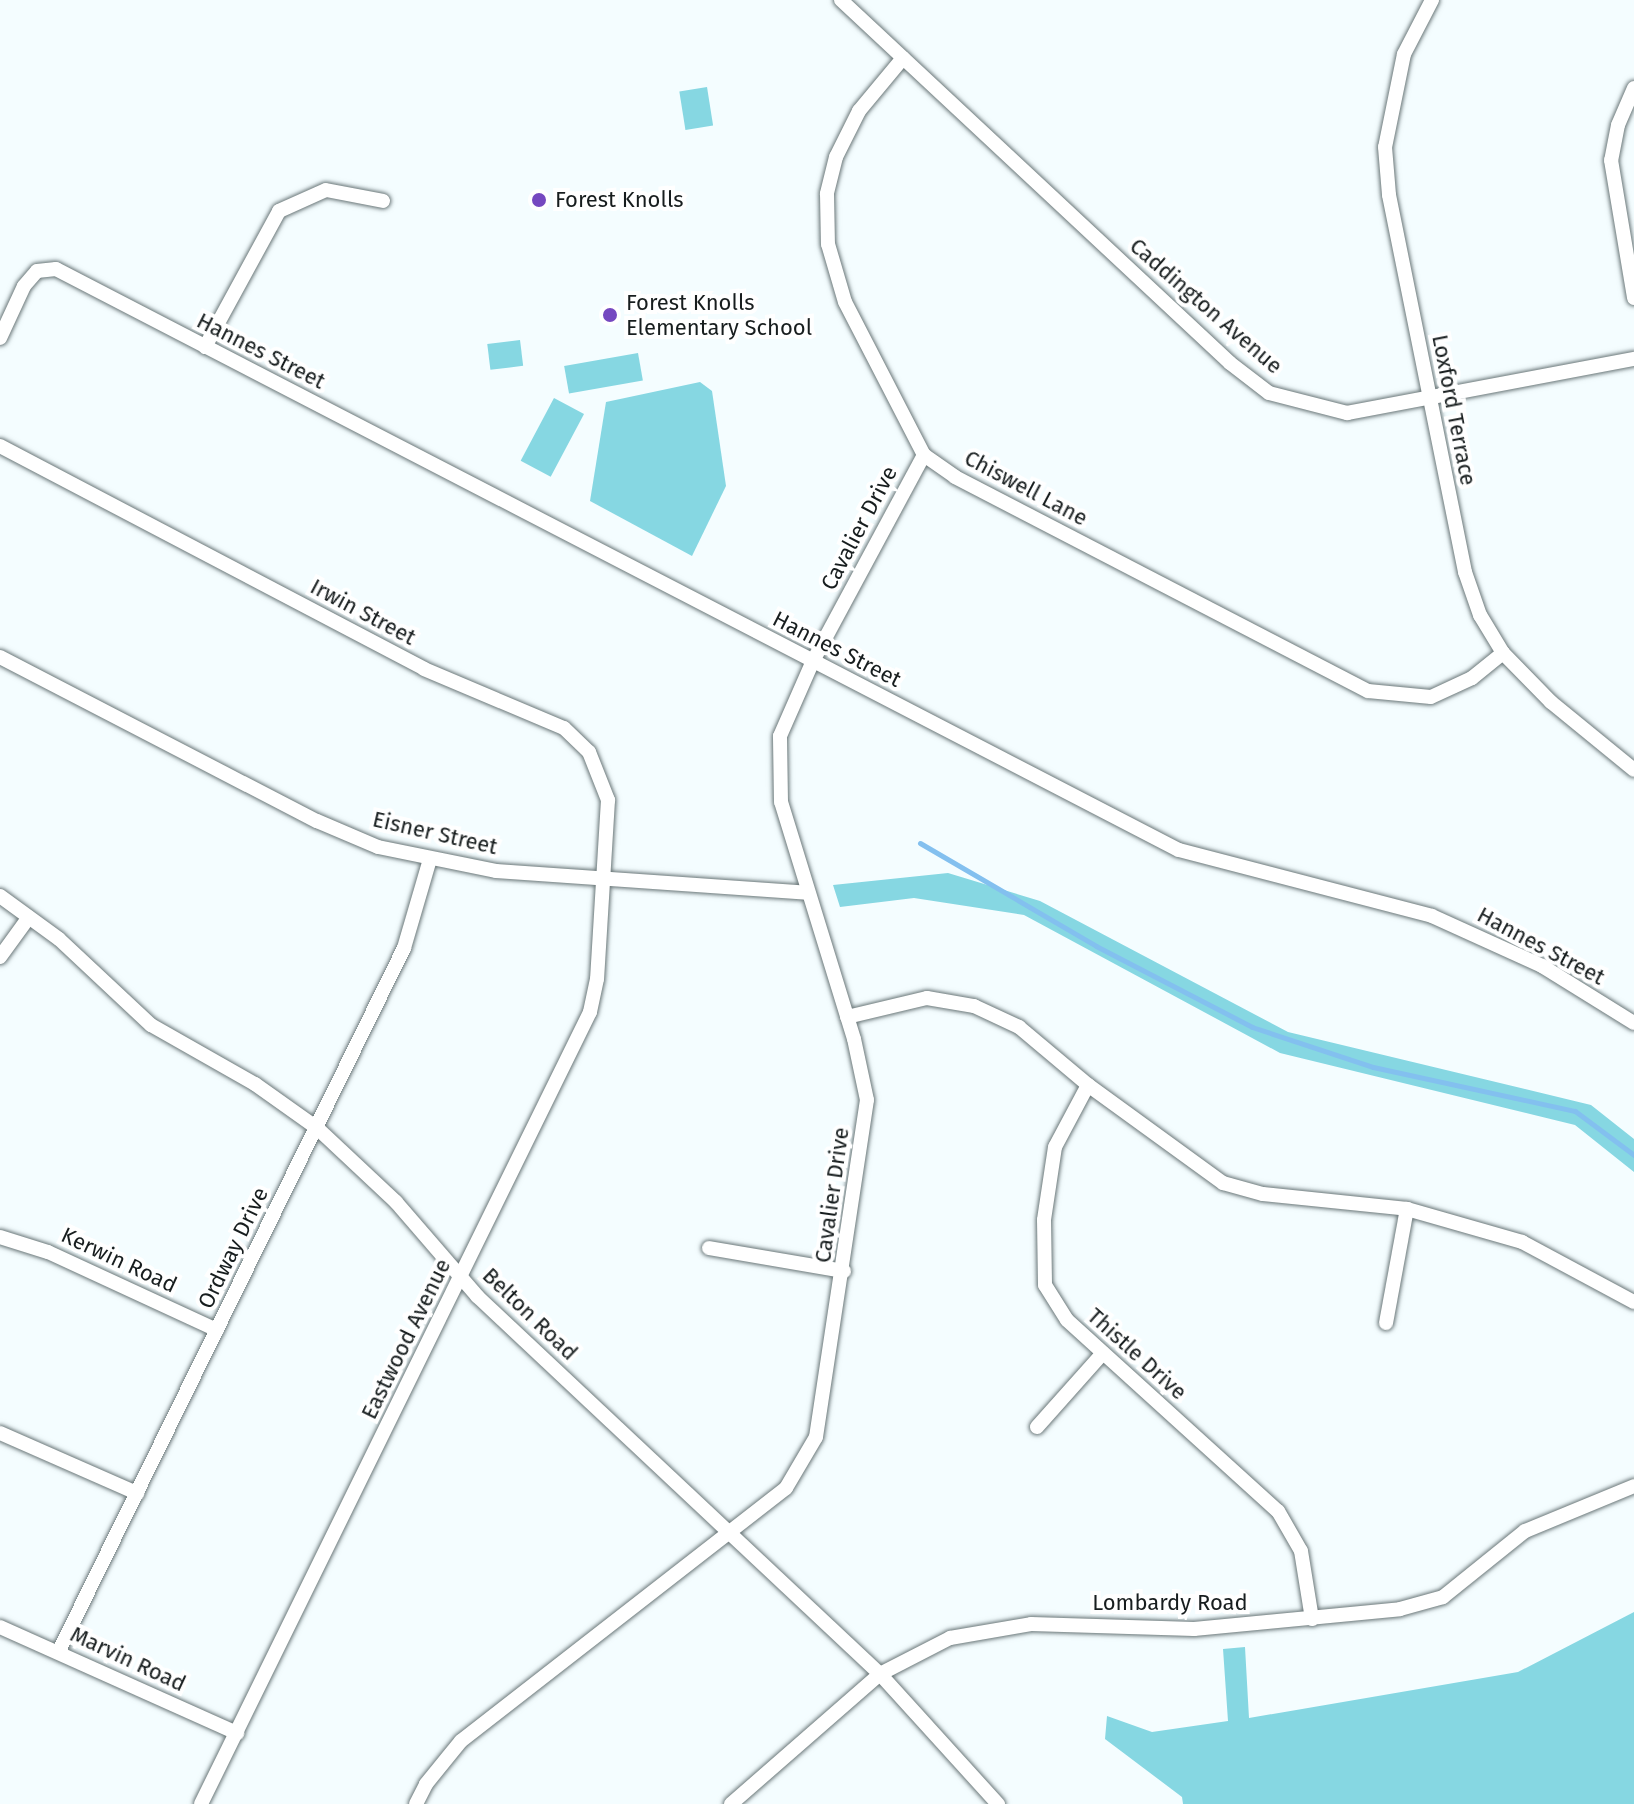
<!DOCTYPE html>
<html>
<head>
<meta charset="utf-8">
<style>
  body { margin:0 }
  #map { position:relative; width:1634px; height:1804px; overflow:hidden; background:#f4fdff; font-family:"Fira Sans",sans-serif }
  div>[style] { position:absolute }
  .green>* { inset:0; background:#86d7e2; transform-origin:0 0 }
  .stream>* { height:5px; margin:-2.5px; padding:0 2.5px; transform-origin:2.5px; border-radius:2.5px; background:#83c0ef }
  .roads { filter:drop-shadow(0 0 2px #6a7779) drop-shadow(0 0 2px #6a7779) }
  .minor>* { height:14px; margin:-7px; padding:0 7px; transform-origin:7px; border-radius:7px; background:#fff }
  .dots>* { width:22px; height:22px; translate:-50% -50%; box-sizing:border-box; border:4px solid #fff; border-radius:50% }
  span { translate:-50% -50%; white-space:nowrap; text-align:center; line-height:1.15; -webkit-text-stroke:8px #fff; paint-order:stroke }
  .poi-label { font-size:22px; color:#171d1e }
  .left { translate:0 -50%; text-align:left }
  .street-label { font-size:22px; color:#171d1e }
</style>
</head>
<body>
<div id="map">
  <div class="green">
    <div style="left:707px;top:87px;width:39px;height:28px;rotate:81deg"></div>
    <div style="left:520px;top:340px;width:26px;height:33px;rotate:83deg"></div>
    <div style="left:638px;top:353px;width:28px;height:75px;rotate:80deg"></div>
    <div style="clip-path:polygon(700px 382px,712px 391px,726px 486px,692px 556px,590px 501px,606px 402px)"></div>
    <div style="left:554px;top:398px;width:34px;height:71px;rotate:28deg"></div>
    <div style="clip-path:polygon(948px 873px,1040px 901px,1288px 1032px,1591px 1105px,1634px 1139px,1634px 1172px,1575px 1125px,1280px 1053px,1024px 915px,914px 898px,840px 907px,833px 885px)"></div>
    <div style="clip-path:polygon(1634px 1612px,1634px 1804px,1183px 1804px,1182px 1797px,1105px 1739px,1107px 1716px,1152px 1732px,1228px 1721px,1223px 1649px,1245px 1647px,1249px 1718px,1518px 1672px)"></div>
  </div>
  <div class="stream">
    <div style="left:920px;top:843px;width:204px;rotate:30.3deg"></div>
    <div style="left:1096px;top:946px;width:176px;rotate:27.4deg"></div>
    <div style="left:1252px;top:1027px;width:127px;rotate:18.3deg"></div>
    <div style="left:1373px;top:1067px;width:207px;rotate:12.3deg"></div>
    <div style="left:1575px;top:1111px;width:74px;rotate:36.7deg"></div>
  </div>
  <div class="roads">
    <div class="minor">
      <div style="left:841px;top:0;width:532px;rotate:43.02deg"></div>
      <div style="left:1230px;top:363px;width:49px;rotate:37.6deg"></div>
      <div style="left:1269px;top:393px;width:81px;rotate:14.4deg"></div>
      <div style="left:1347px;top:413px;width:292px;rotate:-10.7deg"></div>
      <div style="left:1432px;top:0;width:61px;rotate:117.4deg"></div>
      <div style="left:1404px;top:54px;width:95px;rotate:101.5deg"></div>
      <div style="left:1385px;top:147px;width:48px;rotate:85.2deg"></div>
      <div style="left:1389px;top:195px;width:385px;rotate:78.6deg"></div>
      <div style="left:1465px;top:572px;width:46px;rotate:70.8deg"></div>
      <div style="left:1480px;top:615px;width:44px;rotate:58.8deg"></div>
      <div style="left:1503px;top:653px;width:69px;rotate:45.6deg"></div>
      <div style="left:1551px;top:702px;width:107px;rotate:39.3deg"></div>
      <div style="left:903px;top:58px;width:69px;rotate:129.7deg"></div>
      <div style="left:859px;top:111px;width:51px;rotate:116.6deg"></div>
      <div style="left:836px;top:157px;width:38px;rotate:104deg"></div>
      <div style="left:827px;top:194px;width:50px;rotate:88.9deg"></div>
      <div style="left:828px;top:244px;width:60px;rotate:73.7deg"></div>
      <div style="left:845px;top:302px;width:172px;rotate:62.7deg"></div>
      <div style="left:924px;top:455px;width:38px;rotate:35deg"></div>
      <div style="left:955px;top:477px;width:465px;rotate:27.4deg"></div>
      <div style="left:1368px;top:691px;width:63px;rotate:5.4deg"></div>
      <div style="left:1431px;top:697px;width:45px;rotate:-24.9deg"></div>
      <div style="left:1472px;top:678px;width:40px;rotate:-39deg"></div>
      <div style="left:1634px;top:88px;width:40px;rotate:113.4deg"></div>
      <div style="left:1618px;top:125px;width:36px;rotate:101deg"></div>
      <div style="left:1611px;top:160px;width:140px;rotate:80.5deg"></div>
      <div style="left:0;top:338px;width:57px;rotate:-65.2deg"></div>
      <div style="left:24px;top:286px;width:20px;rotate:-49deg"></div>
      <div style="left:37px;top:271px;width:19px;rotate:-6deg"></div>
      <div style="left:56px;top:269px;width:1264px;rotate:27.36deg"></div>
      <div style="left:1179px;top:850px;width:261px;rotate:14.6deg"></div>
      <div style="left:1432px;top:916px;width:121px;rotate:24.4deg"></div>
      <div style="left:1542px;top:966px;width:108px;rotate:31.8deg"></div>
      <div style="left:205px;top:347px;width:155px;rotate:-61.4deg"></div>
      <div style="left:279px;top:211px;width:51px;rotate:-24.1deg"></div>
      <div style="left:326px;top:190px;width:58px;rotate:10.9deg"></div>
      <div style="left:0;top:446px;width:479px;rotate:27.7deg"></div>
      <div style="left:424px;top:669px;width:152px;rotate:22.9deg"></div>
      <div style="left:564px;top:728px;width:35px;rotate:44deg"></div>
      <div style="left:589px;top:752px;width:52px;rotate:68.4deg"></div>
      <div style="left:608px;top:800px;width:179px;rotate:93.5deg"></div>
      <div style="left:597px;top:979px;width:34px;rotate:102deg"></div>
      <div style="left:590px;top:1012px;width:882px;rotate:116.16deg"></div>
      <div style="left:0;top:657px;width:357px;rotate:27.4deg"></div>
      <div style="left:317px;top:821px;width:66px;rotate:23.1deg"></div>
      <div style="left:378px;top:847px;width:120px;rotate:11.5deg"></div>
      <div style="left:496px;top:871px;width:312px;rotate:4deg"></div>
      <div style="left:0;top:896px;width:73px;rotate:36.1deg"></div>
      <div style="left:59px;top:939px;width:126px;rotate:43.1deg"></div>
      <div style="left:151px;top:1025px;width:120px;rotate:29.6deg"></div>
      <div style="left:255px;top:1084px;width:76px;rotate:35.4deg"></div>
      <div style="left:317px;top:1128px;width:108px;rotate:43.1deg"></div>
      <div style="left:396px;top:1202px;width:124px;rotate:49.2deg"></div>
      <div style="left:477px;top:1296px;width:553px;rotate:43.17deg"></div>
      <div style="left:880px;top:1674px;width:176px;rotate:47.8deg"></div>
      <div style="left:0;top:957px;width:49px;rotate:-54.1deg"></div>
      <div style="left:847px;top:1017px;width:82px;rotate:-13.4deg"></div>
      <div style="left:927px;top:998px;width:48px;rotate:9.7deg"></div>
      <div style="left:974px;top:1006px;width:50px;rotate:25deg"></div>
      <div style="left:1019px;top:1027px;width:90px;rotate:40deg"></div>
      <div style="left:1088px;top:1085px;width:167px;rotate:36deg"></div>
      <div style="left:1223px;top:1183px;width:41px;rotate:15.4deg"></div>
      <div style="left:1263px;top:1194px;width:145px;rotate:5.9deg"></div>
      <div style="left:1407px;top:1209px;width:120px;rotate:16deg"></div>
      <div style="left:1522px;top:1242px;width:127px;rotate:28.2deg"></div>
      <div style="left:1088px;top:1085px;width:70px;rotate:118deg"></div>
      <div style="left:1055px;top:1147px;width:74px;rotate:98.6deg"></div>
      <div style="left:1044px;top:1220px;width:65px;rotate:89.1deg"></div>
      <div style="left:1045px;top:1285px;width:41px;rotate:57.8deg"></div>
      <div style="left:1067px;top:1320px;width:285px;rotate:42.2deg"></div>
      <div style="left:1278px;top:1511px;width:46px;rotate:60.1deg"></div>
      <div style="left:1301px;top:1551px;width:69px;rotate:80.8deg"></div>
      <div style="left:0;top:1237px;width:50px;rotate:17.4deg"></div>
      <div style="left:48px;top:1252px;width:186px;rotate:24.8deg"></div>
      <div style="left:709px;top:1248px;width:137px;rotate:9.7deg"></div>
      <div style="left:1386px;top:1323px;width:116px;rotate:-79.6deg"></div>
      <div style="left:1037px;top:1427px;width:99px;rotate:-48.3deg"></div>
      <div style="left:0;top:1433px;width:150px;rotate:23.7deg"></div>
      <div style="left:0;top:1627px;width:260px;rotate:24.1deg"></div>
      <div style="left:59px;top:1651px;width:783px;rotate:-63.86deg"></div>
      <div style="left:404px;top:948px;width:93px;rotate:-73.7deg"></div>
      <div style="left:416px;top:1804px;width:22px;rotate:-63deg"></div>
      <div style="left:426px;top:1784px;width:55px;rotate:-50.9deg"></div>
      <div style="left:461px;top:1741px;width:412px;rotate:-37.9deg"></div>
      <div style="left:786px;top:1488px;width:59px;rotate:-59.5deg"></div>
      <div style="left:816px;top:1437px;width:341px;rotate:-81.4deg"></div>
      <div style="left:867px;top:1100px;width:62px;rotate:-102deg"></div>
      <div style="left:854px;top:1039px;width:248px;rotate:-107.1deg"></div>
      <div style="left:781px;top:802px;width:66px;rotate:-90.9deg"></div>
      <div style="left:780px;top:736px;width:82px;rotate:-66.3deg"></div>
      <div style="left:813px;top:661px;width:234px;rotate:-61.7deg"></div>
      <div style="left:731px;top:1804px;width:198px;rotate:-41.1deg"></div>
      <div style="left:880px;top:1674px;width:79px;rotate:-27.2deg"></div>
      <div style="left:950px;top:1638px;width:82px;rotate:-9.8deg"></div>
      <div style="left:1031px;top:1624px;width:163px;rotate:1.8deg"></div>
      <div style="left:1194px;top:1629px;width:207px;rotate:-5.5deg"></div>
      <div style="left:1400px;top:1609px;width:45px;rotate:-15.6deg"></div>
      <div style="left:1443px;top:1597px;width:105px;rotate:-38.8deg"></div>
      <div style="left:1525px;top:1531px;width:118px;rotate:-22.4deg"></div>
    </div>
  </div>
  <div class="dots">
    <div style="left:539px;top:200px;background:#7548c0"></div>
    <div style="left:610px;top:315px;background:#7548c0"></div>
  </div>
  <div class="poi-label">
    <span class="left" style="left:555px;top:200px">Forest Knolls</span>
    <span class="left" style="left:626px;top:315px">Forest Knolls<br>Elementary School</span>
  </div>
  <div class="street-label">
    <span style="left:1206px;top:306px;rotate:41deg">Caddington Avenue</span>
    <span style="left:261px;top:351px;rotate:27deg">Hannes Street</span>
    <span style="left:1454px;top:410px;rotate:79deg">Loxford Terrace</span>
    <span style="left:1026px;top:488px;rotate:28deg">Chiswell Lane</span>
    <span style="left:859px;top:528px;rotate:-62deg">Cavalier Drive</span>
    <span style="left:363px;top:612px;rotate:28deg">Irwin Street</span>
    <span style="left:837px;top:649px;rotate:27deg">Hannes Street</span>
    <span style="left:435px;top:833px;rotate:13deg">Eisner Street</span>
    <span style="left:1541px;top:946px;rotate:28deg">Hannes Street</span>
    <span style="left:832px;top:1195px;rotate:-82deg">Cavalier Drive</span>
    <span style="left:233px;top:1248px;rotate:-64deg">Ordway Drive</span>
    <span style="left:119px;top:1260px;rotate:25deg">Kerwin Road</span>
    <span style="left:530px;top:1314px;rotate:44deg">Belton Road</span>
    <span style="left:406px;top:1339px;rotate:-64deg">Eastwood Avenue</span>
    <span style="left:1137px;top:1354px;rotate:42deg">Thistle Drive</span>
    <span style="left:1170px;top:1603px">Lombardy Road</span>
    <span style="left:128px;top:1659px;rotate:25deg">Marvin Road</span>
  </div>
</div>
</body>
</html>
